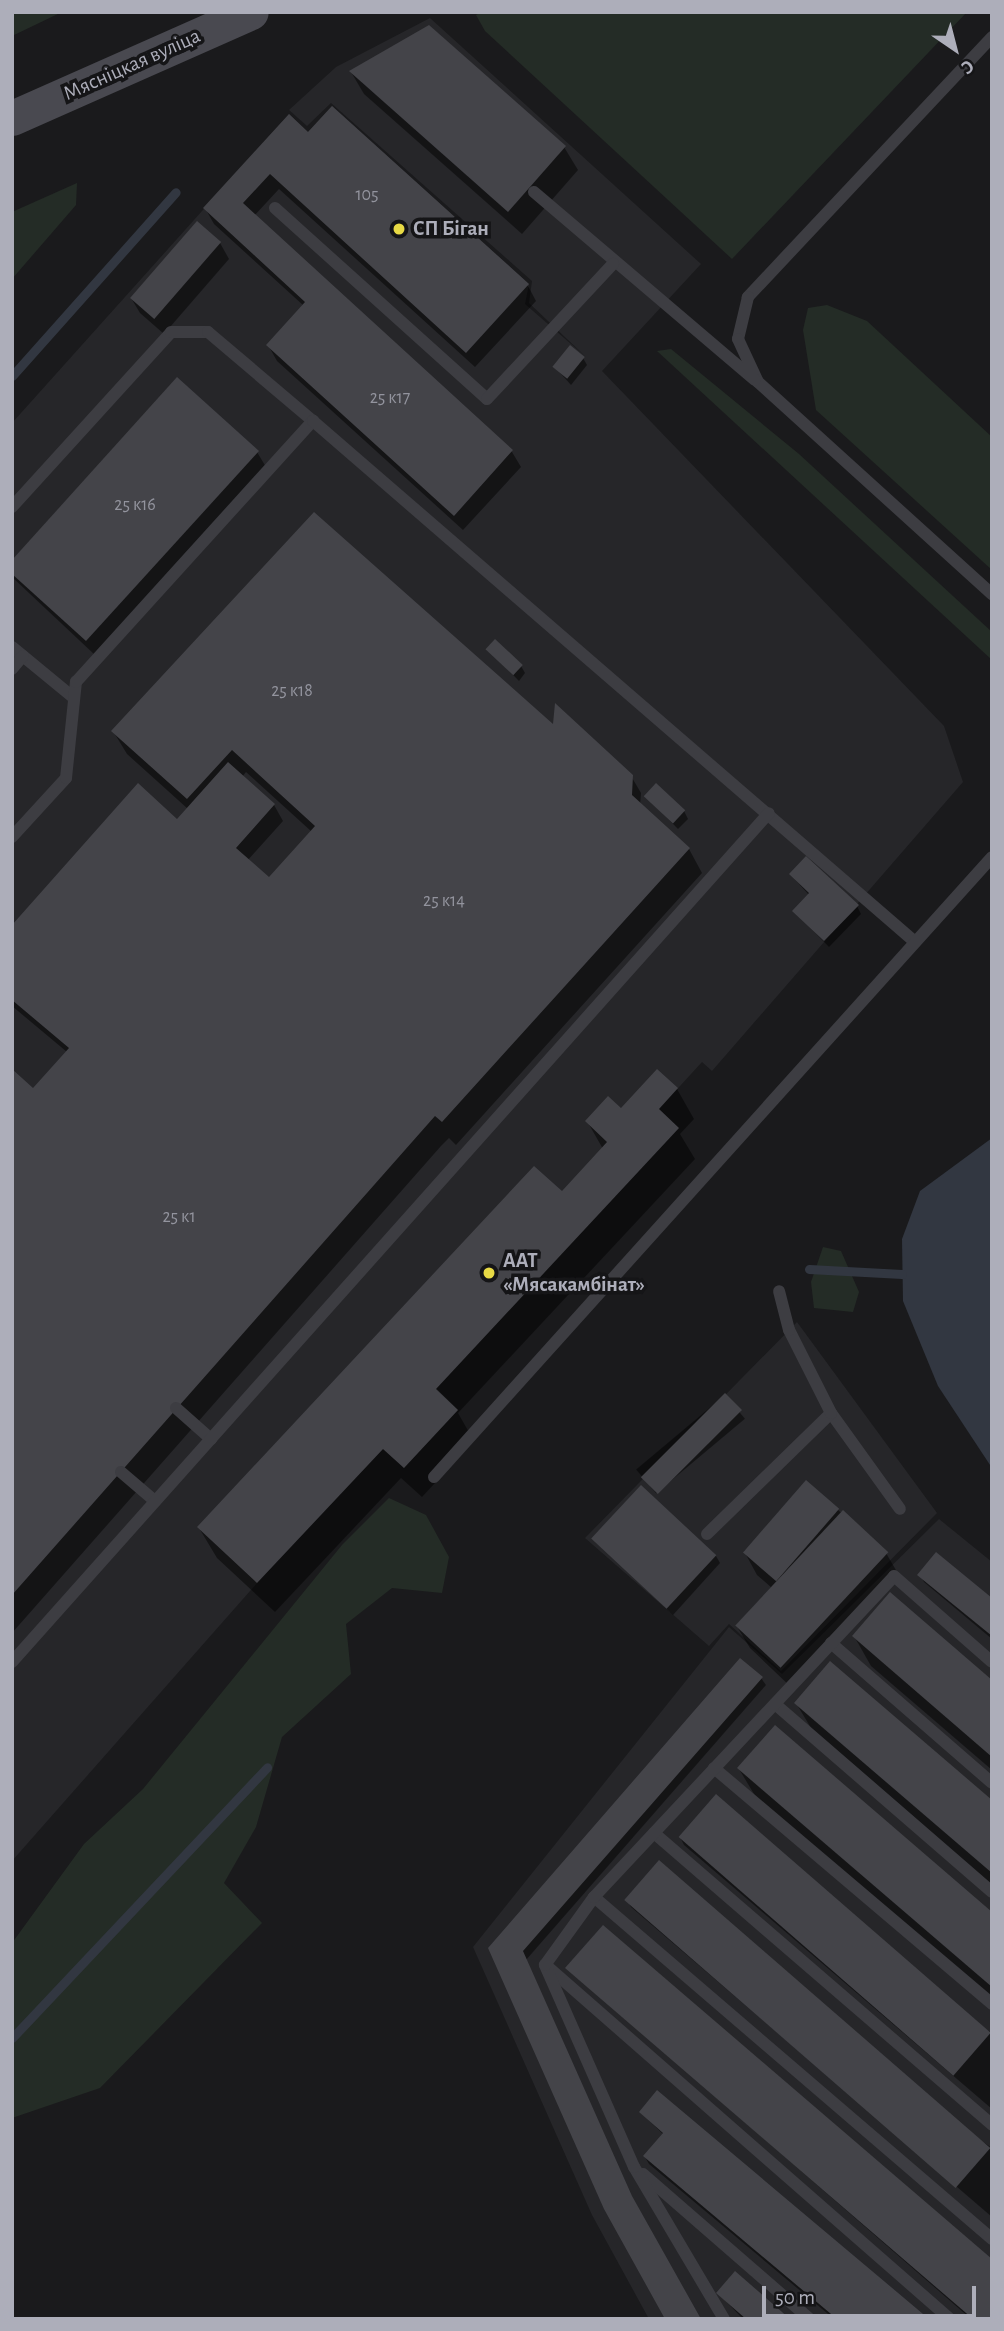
<!DOCTYPE html>
<html>
<head>
<meta charset="utf-8">
<style>
  body { margin:0 }
  #map { position:relative; width:1004px; height:2331px; overflow:hidden; background:#1a1a1c; font-family:"Alegreya Sans",sans-serif }
  div>[style] { position:absolute }
  .built>* { inset:0; background:#262629 }
  .green>* { inset:0; background:#242c26 }
  .water>* { inset:0; background:#323741 }
  .shadow>* { inset:0; background:#0007; transform-origin:0 0 }
  .stream>* { height:9px; margin:-4.5px; padding:0 4.5px; transform-origin:4.5px; border-radius:4.5px; background:#323741 }
  .building>* { inset:0; background:#444449; transform-origin:0 0 }
  .lane>* { height:12px; margin:-6px; padding:0 6px; transform-origin:6px; border-radius:6px; background:#3d3d42 }
  .secondary>* { height:35px; margin:-17.5px; padding:0 17.5px; transform-origin:17.5px; border-radius:17.5px; background:#494950 }
  .dots>* { width:19px; height:19px; translate:-50% -50%; box-sizing:border-box; border:4px solid #151517; border-radius:50% }
  span { translate:-50% -50%; white-space:nowrap; text-align:center; line-height:1.15; -webkit-text-stroke:7px #151517; paint-order:stroke }
  .number-label { font-size:18px; color:#93949e }
  .number-label span { -webkit-text-stroke-width:0 }
  .street-label { font-size:21px; color:#adaeba }
  .poi-label { font-size:21px; color:#adaeba; font-weight:700 }
  .left { translate:0 -50%; text-align:left }
  .frame { position:absolute; inset:0; border:14px solid #adaeba; pointer-events:none }
  .north { position:absolute; left:920px; top:14px; width:70px; height:70px; -webkit-text-stroke:5px #151517; paint-order:stroke; rotate:145deg; font-size:19px; font-weight:700; line-height:28px; text-align:center; color:#adaeba }
  .north::after { content:''; display:block; margin:auto; width:24px; height:32px; background:#adaeba; clip-path:polygon(50% 0,100% 100%,50% 72%,0 100%) }
  .scale { position:absolute; left:762px; top:2286px; width:214px; height:32px; box-sizing:border-box; border:4px solid #adaeba; border-top:0; padding-left:9px; font-size:21px; line-height:24px; white-space:nowrap; color:#adaeba; -webkit-text-stroke:5px #151517; paint-order:stroke }
</style>
</head>
<body>
<div id="map">
  <div class="built">
    <div style="clip-path:polygon(430px 18px,701px 264px,602px 371px,944px 726px,963px 782px,712px 1071px,702px 1062px,659px 1109px,436px 1388px,458px 1410px,404px 1468px,383px 1449px,257px 1583px,12px 1861px,12px 423px,289px 114px,308px 132px,332px 106px,529px 284px,525px 304px,586px 357px,529px 303px,532px 281px,331px 103px,307px 126px,289px 110px,336px 67px)"></div>
    <div style="clip-path:polygon(797px 1322px,937px 1513px,781px 1671px,729px 1624px,709px 1646px,585px 1538px)"></div>
    <div style="clip-path:polygon(939px 1519px,992px 1562px,992px 2319px,649px 2319px,592px 2215px,473px 1947px,729px 1627px,782px 1674px)"></div>
  </div>
  <div class="green">
    <div style="clip-path:polygon(12px 12px,62px 12px,12px 36px)"></div>
    <div style="clip-path:polygon(481px 12px,967px 12px,732px 259px,485px 31px,476px 15px)"></div>
    <div style="clip-path:polygon(77px 183px,76px 205px,12px 279px,12px 212px)"></div>
    <div style="clip-path:polygon(827px 305px,867px 321px,992px 437px,992px 570px,816px 410px,803px 330px,808px 308px)"></div>
    <div style="clip-path:polygon(671px 349px,799px 454px,992px 632px,992px 660px,657px 351px)"></div>
    <div style="clip-path:polygon(823px 1247px,841px 1251px,859px 1292px,853px 1312px,814px 1308px,811px 1282px)"></div>
    <div style="clip-path:polygon(389px 1498px,426px 1515px,449px 1557px,442px 1593px,392px 1588px,346px 1624px,351px 1674px,282px 1737px,256px 1827px,224px 1883px,262px 1923px,100px 2088px,12px 2118px,12px 1943px,84px 1844px,143px 1789px,342px 1545px)"></div>
  </div>
  <div class="water">
    <div style="clip-path:polygon(992px 1138px,992px 1468px,938px 1386px,903px 1301px,902px 1239px,920px 1191px)"></div>
  </div>
  <div class="shadow">
    <div style="clip-path:polygon(351px 72px,564px 147px,578px 170px,522px 234px,364px 94px)"></div>
    <div style="clip-path:polygon(309px 134px,528px 286px,536px 301px,475px 367px,279px 189px,254px 216px,512px 452px,521px 467px,463px 530px,277px 361px,268px 345px,304px 306px,214px 224px,205px 208px)"></div>
    <div style="clip-path:polygon(197px 223px,220px 243px,229px 259px,164px 334px,140px 313px,131px 298px)"></div>
    <div style="clip-path:polygon(583px 358px,587px 365px,571px 385px,554px 366px)"></div>
    <div style="clip-path:polygon(257px 452px,266px 467px,96px 656px,12px 577px,12px 563px)"></div>
    <div style="clip-path:polygon(488px 649px,521px 666px,525px 673px,519px 681px)"></div>
    <div style="clip-path:polygon(evenodd,113px 731px,560px 734px,631px 776px,641px 793px,640px 806px,689px 849px,702px 873px,456px 1145px,449px 1138px,441px 1146px,12px 1633px,12px 1071px,33px 1091px,67px 1052px,12px 1006px,12px 928px,177px 821px,188px 809px,127px 754px,113px 731px,246px 772px,312px 832px,269px 880px,247px 861px,283px 821px,274px 805px,242px 777px,246px 772px)"></div>
    <div style="clip-path:polygon(646px 796px,684px 811px,688px 819px,678px 829px)"></div>
    <div style="clip-path:polygon(791px 875px,857px 906px,861px 914px,829px 947px,794px 911px,809px 895px)"></div>
    <div style="clip-path:polygon(657px 1071px,677px 1089px,694px 1119px,680px 1134px,695px 1159px,458px 1413px,474px 1441px,422px 1497px,401px 1478px,275px 1612px,217px 1558px,199px 1528px,562px 1194px,603px 1149px,587px 1121px,621px 1110px)"></div>
    <div style="left:725px;top:1395px;width:31px;height:116px;rotate:50deg"></div>
    <div style="clip-path:polygon(838px 1510px,886px 1553px,900px 1577px,793px 1689px,750px 1648px,736px 1625px,772px 1588px,757px 1575px,744px 1551px)"></div>
    <div style="clip-path:polygon(594px 1539px,716px 1556px,720px 1563px,673px 1615px)"></div>
    <div style="clip-path:polygon(920px 1575px,992px 1601px,992px 1639px,924px 1582px)"></div>
    <div style="clip-path:polygon(854px 1636px,992px 1682px,992px 1770px,871px 1666px)"></div>
    <div style="clip-path:polygon(761px 1678px,766px 1685px,526px 1960px,490px 1949px)"></div>
    <div style="clip-path:polygon(796px 1703px,992px 1802px,992px 1887px,814px 1733px)"></div>
    <div style="clip-path:polygon(739px 1769px,992px 1914px,992px 2001px,757px 1799px)"></div>
    <div style="clip-path:polygon(680px 1837px,992px 2033px,992px 2109px,684px 1845px)"></div>
    <div style="clip-path:polygon(627px 1900px,992px 2148px,992px 2217px,631px 1907px)"></div>
    <div style="clip-path:polygon(568px 1968px,992px 2319px,971px 2319px)"></div>
    <div style="clip-path:polygon(641px 2113px,926px 2319px,834px 2319px,649px 2164px,645px 2157px,664px 2135px)"></div>
    <div style="clip-path:polygon(718px 2293px,787px 2319px,743px 2319px)"></div>
  </div>
  <div class="stream">
    <div style="left:12px;top:376px;width:246px;rotate:-48.3deg"></div>
    <div style="left:809px;top:1269px;width:93px;rotate:3.1deg"></div>
    <div style="left:12px;top:2038px;width:372px;rotate:-46.7deg"></div>
  </div>
  <div class="building">
    <div style="clip-path:polygon(429px 25px,566px 146px,508px 212px,349px 71px)"></div>
    <div style="clip-path:polygon(332px 106px,529px 284px,466px 353px,270px 174px,243px 203px,513px 450px,454px 516px,266px 345px,305px 302px,203px 208px,289px 114px,308px 132px)"></div>
    <div style="left:197px;top:221px;width:32px;height:102px;rotate:41deg"></div>
    <div style="left:570px;top:345px;width:19px;height:28px;rotate:39deg"></div>
    <div style="clip-path:polygon(177px 377px,259px 451px,86px 641px,12px 574px,12px 560px)"></div>
    <div style="clip-path:polygon(314px 512px,553px 724px,555px 703px,633px 775px,632px 795px,690px 848px,442px 1122px,435px 1116px,12px 1595px,12px 1069px,33px 1088px,69px 1048px,12px 1000px,12px 925px,138px 783px,177px 819px,228px 762px,275px 804px,236px 848px,269px 877px,315px 826px,232px 750px,187px 799px,111px 731px)"></div>
    <div style="left:495px;top:639px;width:38px;height:14px;rotate:43deg"></div>
    <div style="left:656px;top:783px;width:40px;height:18px;rotate:43deg"></div>
    <div style="clip-path:polygon(806px 856px,859px 905px,824px 941px,792px 911px,809px 893px,789px 874px)"></div>
    <div style="clip-path:polygon(657px 1069px,678px 1088px,659px 1109px,679px 1128px,436px 1389px,458px 1410px,404px 1468px,383px 1449px,257px 1583px,197px 1527px,534px 1166px,562px 1191px,607px 1142px,585px 1121px,608px 1096px,621px 1108px)"></div>
    <div style="left:725px;top:1393px;width:24px;height:119px;rotate:45deg"></div>
    <div style="left:806px;top:1480px;width:44px;height:96px;rotate:41deg"></div>
    <div style="left:641px;top:1485px;width:103px;height:73px;rotate:43deg"></div>
    <div style="left:843px;top:1510px;width:62px;height:158px;rotate:43deg"></div>
    <div style="clip-path:polygon(936px 1552px,992px 1598px,992px 1636px,917px 1575px)"></div>
    <div style="clip-path:polygon(890px 1592px,992px 1680px,992px 1757px,852px 1636px)"></div>
    <div style="clip-path:polygon(740px 1658px,763px 1677px,523px 1951px,632px 2196px,701px 2319px,665px 2319px,604px 2209px,488px 1948px)"></div>
    <div style="clip-path:polygon(830px 1661px,992px 1800px,992px 1873px,794px 1703px)"></div>
    <div style="clip-path:polygon(775px 1725px,992px 1912px,992px 1987px,737px 1768px)"></div>
    <div style="left:716px;top:1794px;width:364px;height:57px;rotate:41deg"></div>
    <div style="left:659px;top:1860px;width:439px;height:53px;rotate:41deg"></div>
    <div style="clip-path:polygon(603px 1925px,992px 2259px,992px 2319px,973px 2319px,565px 1968px)"></div>
    <div style="clip-path:polygon(657px 2090px,929px 2319px,837px 2319px,643px 2156px,663px 2133px,639px 2112px)"></div>
    <div style="clip-path:polygon(735px 2271px,790px 2319px,746px 2319px,716px 2293px)"></div>
  </div>
  <div class="lane">
    <div style="left:992px;top:37px;width:357px;rotate:133.2deg"></div>
    <div style="left:748px;top:297px;width:43px;rotate:103.4deg"></div>
    <div style="left:738px;top:339px;width:47px;rotate:65.1deg"></div>
    <div style="left:758px;top:382px;width:316px;rotate:42.2deg"></div>
    <div style="left:534px;top:192px;width:290px;rotate:40.4deg"></div>
    <div style="left:275px;top:208px;width:285px;rotate:42deg"></div>
    <div style="left:487px;top:399px;width:185px;rotate:-47deg"></div>
    <div style="left:12px;top:507px;width:236px;rotate:-47.7deg"></div>
    <div style="left:171px;top:332px;width:37px"></div>
    <div style="left:208px;top:332px;width:138px;rotate:40.3deg"></div>
    <div style="left:12px;top:647px;width:80px;rotate:39.4deg"></div>
    <div style="left:12px;top:669px;width:17px;rotate:-50deg"></div>
    <div style="left:12px;top:837px;width:80px;rotate:-47.5deg"></div>
    <div style="left:66px;top:778px;width:97px;rotate:-84.1deg"></div>
    <div style="left:76px;top:682px;width:353px;rotate:-47.8deg"></div>
    <div style="left:313px;top:421px;width:796px;rotate:40.87deg"></div>
    <div style="left:176px;top:1408px;width:47px;rotate:41.5deg"></div>
    <div style="left:831px;top:1413px;width:118px;rotate:54.3deg"></div>
    <div style="left:121px;top:1472px;width:45px;rotate:40.5deg"></div>
    <div style="left:434px;top:1477px;width:834px;rotate:-48.01deg"></div>
    <div style="left:707px;top:1534px;width:173px;rotate:-44.3deg"></div>
    <div style="left:831px;top:1413px;width:93px;rotate:-116.8deg"></div>
    <div style="left:789px;top:1330px;width:40px;rotate:-104.4deg"></div>
    <div style="left:831px;top:1643px;width:213px;rotate:41deg"></div>
    <div style="left:12px;top:1662px;width:1137px;rotate:-48.28deg"></div>
    <div style="left:775px;top:1704px;width:287px;rotate:40.9deg"></div>
    <div style="left:714px;top:1768px;width:365px;rotate:40.3deg"></div>
    <div style="left:654px;top:1833px;width:447px;rotate:40.8deg"></div>
    <div style="left:594px;top:1897px;width:525px;rotate:40.67deg"></div>
    <div style="left:548px;top:1967px;width:534px;rotate:41.21deg"></div>
    <div style="left:643px;top:2174px;width:221px;rotate:41deg"></div>
    <div style="left:724px;top:2319px;width:177px;rotate:-120.6deg"></div>
    <div style="left:634px;top:2167px;width:221px;rotate:-113.8deg"></div>
    <div style="left:545px;top:1965px;width:84px;rotate:-54.2deg"></div>
    <div style="left:594px;top:1897px;width:439px;rotate:-46.9deg"></div>
    <div style="left:894px;top:1576px;width:130px;rotate:41.3deg"></div>
  </div>
  <div class="secondary">
    <div style="left:12px;top:118px;width:261px;rotate:-23.9deg"></div>
  </div>
  <div class="dots">
    <div style="left:399px;top:229px;background:#e8da45"></div>
    <div style="left:489px;top:1273px;background:#e8da45"></div>
  </div>
  <div class="number-label">
    <span style="left:367px;top:195px">105</span>
    <span style="left:390px;top:398px">25 к17</span>
    <span style="left:135px;top:505px">25 к16</span>
    <span style="left:292px;top:691px">25 к18</span>
    <span style="left:444px;top:901px">25 к14</span>
    <span style="left:179px;top:1217px">25 к1</span>
  </div>
  <div class="street-label">
    <span style="left:132px;top:65px;rotate:-24deg">Мясніцкая вуліца</span>
  </div>
  <div class="poi-label">
    <span class="left" style="left:413px;top:229px">СП Біган</span>
    <span class="left" style="left:503px;top:1273px">ААТ<br>«Мясакамбінат»</span>
  </div>
  <div class="frame"></div>
  <div class="north">С</div>
  <div class="scale">50 m</div>
</div>
</body>
</html>
